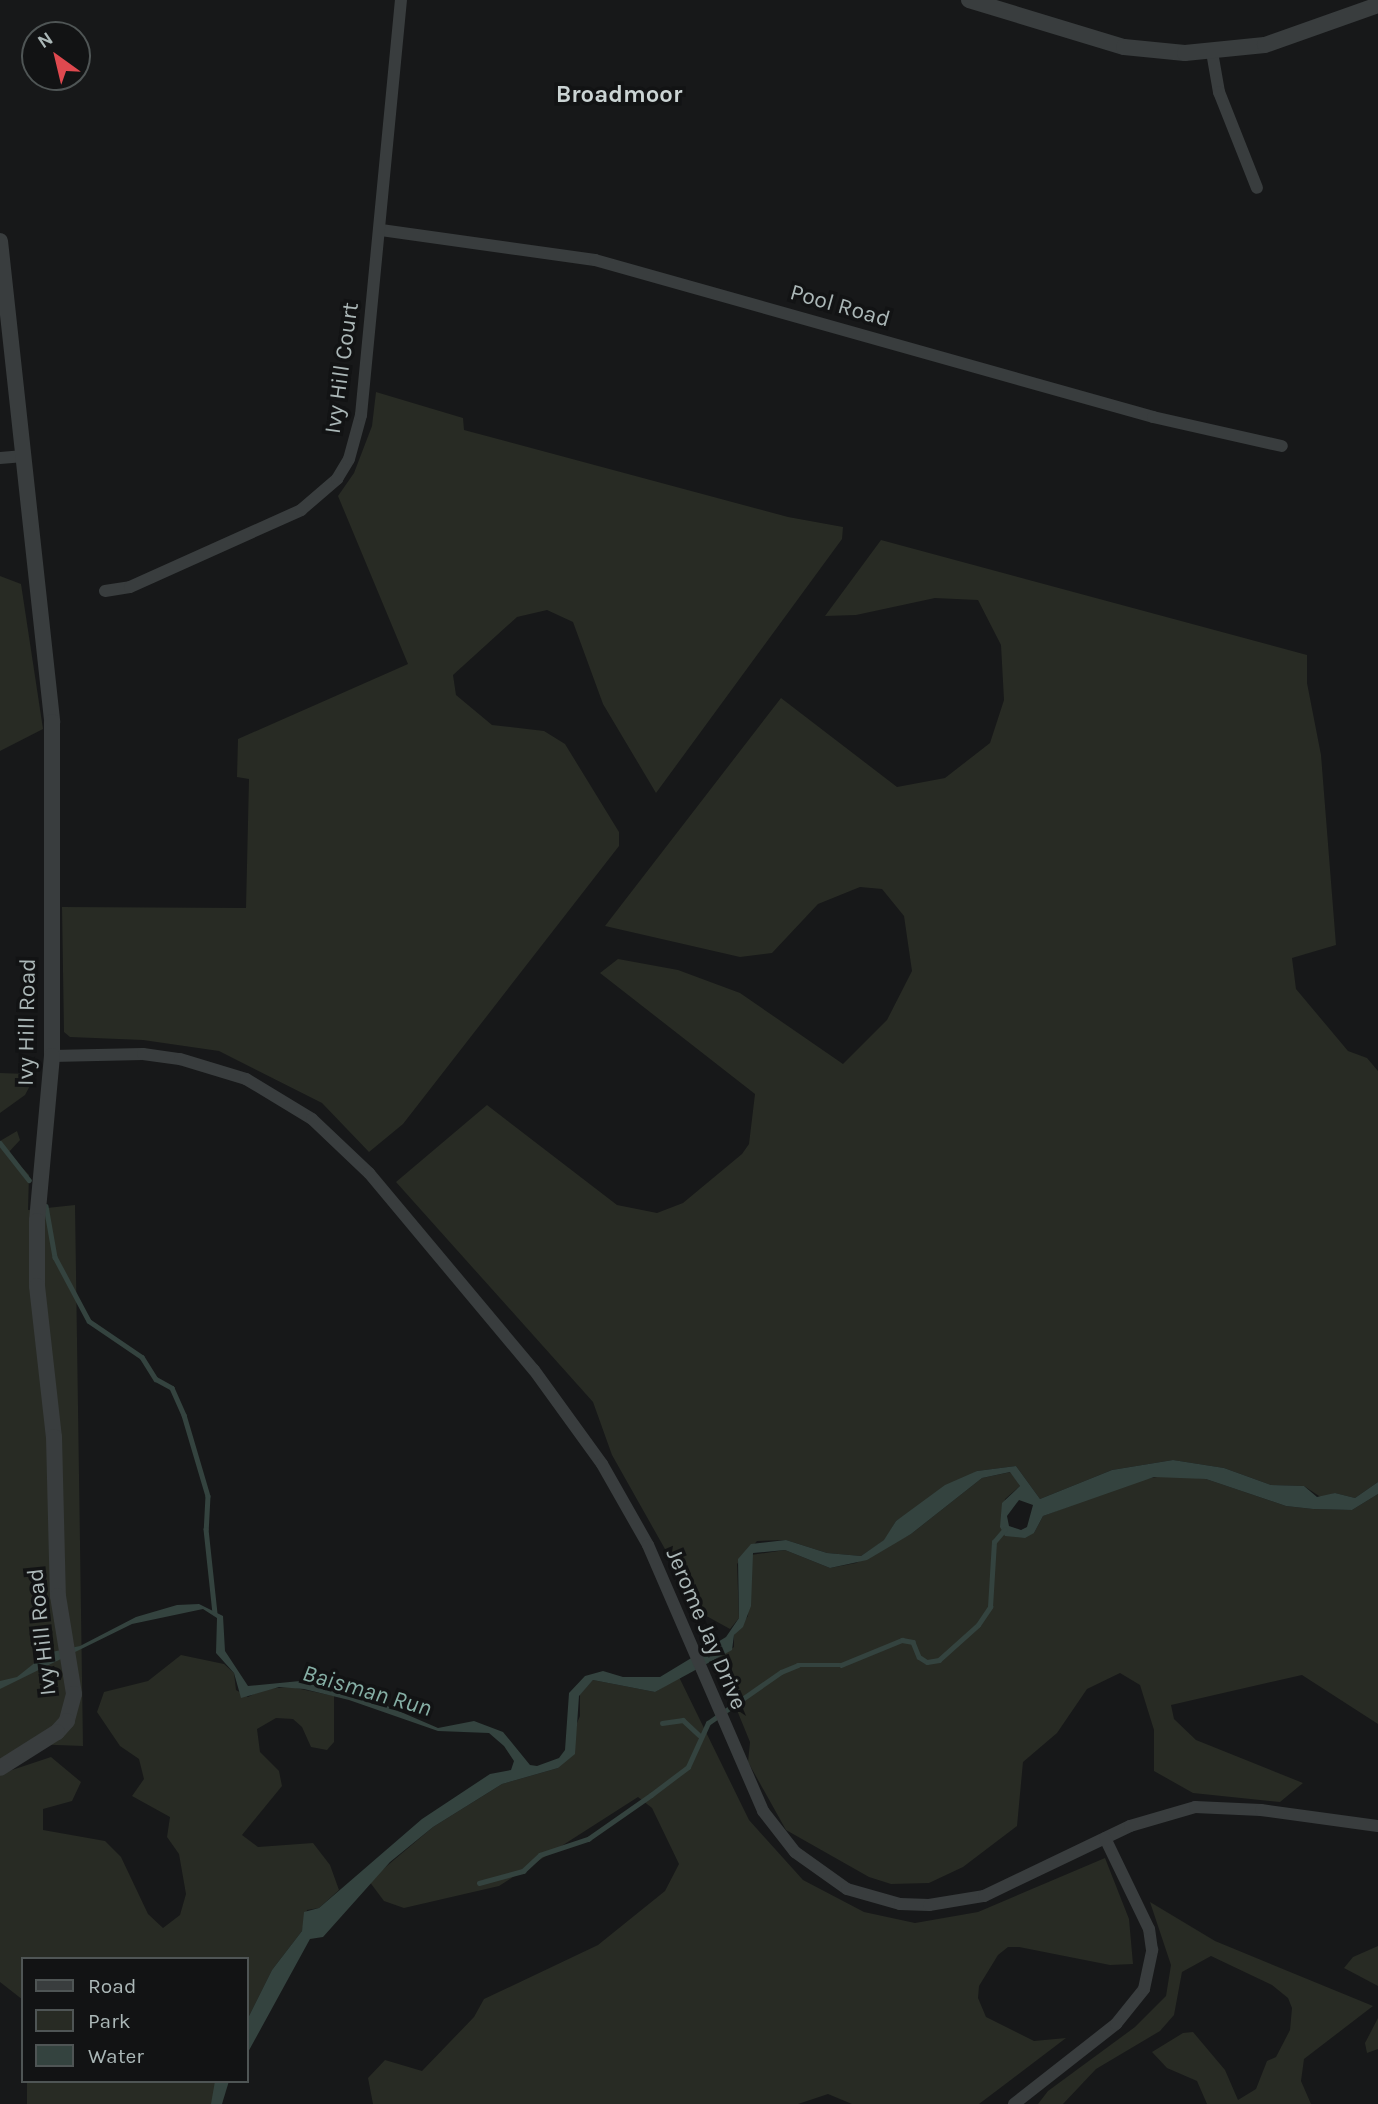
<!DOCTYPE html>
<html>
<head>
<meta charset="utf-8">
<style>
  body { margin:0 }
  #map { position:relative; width:1378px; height:2104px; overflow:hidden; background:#171819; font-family:Karla,sans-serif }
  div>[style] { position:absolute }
  .green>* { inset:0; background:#282b24; transform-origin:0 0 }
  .water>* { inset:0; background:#34433f }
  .stream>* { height:4.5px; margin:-2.25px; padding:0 2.25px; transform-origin:2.25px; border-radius:2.25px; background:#34433f }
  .minor>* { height:12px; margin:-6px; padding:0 6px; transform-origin:6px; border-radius:6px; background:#393d3e }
  .tertiary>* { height:16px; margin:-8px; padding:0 8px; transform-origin:8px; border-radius:8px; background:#393d3e }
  span { translate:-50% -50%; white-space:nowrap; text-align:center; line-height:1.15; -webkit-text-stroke:7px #121314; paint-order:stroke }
  .street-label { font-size:23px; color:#abb7b7 }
  .neighbourhood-label { font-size:24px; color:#cbd4d4; font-weight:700 }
  .water-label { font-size:24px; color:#86afa5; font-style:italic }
  .legend { position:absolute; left:21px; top:1957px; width:228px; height:126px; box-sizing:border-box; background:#121314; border:2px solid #4f5555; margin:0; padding:9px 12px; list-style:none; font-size:21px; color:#abb7b7 }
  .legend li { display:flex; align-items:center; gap:14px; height:35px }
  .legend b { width:35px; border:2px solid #4f5555 }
  .north { position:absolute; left:21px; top:21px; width:70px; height:70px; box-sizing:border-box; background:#121314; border:2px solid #4f5555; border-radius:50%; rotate:326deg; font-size:19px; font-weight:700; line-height:28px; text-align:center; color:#abb7b7 }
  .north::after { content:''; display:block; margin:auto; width:24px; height:32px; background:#df494f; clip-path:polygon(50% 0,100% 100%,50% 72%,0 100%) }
</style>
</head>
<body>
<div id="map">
  <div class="green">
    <div style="clip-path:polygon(376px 392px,463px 418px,464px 430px,788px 517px,843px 527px,842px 539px,656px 793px,603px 704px,573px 622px,547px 610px,517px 617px,453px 675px,456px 695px,492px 725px,544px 731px,565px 744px,619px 832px,619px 846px,403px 1124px,369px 1152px,322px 1103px,219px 1051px,143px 1040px,70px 1037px,64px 1032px,62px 907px,246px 908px,249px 779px,237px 777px,238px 739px,408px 664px,338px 496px,354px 473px,372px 426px)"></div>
    <div style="clip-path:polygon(881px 540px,1307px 655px,1307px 683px,1321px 755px,1336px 945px,1292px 958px,1296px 989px,1348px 1051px,1367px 1058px,1378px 1071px,1378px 1482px,1355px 1498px,1335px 1493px,1322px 1498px,1304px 1486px,1271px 1485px,1224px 1468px,1173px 1460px,1112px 1470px,1040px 1499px,1016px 1466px,977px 1471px,896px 1521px,885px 1540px,861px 1556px,827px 1553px,786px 1540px,757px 1541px,737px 1564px,739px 1618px,730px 1629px,701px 1613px,612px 1455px,593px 1402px,396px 1182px,487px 1105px,617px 1205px,657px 1213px,683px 1203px,742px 1154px,749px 1144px,755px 1094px,600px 973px,618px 959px,678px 970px,740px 993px,843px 1064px,887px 1020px,912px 971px,904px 916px,882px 889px,860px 887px,818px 904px,772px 953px,740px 957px,605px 926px,781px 698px,897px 787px,945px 778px,990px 743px,1004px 700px,1001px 645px,978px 600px,935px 598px,856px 615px,825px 616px)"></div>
    <div style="clip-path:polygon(0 576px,21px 584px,43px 729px,0 751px)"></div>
    <div style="clip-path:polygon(0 1073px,27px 1074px,33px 1080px,25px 1095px,0 1113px)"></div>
    <div style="clip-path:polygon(17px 1131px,20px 1140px,8px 1153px,29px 1175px,28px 1210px,75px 1205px,83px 1746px,30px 1744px,0 1761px,0 1141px)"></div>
    <div style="clip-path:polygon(1011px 1472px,1020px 1486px,1005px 1499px,1002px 1532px,1034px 1533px,1043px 1516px,1139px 1480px,1169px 1475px,1206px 1479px,1286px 1506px,1313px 1509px,1352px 1510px,1378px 1494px,1378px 1724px,1302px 1675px,1171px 1705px,1174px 1719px,1196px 1740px,1303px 1783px,1280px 1802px,1193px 1793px,1154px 1771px,1154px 1730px,1140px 1685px,1120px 1673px,1087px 1689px,1057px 1733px,1023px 1762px,1017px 1826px,963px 1867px,929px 1883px,891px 1884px,869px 1877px,786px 1830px,748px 1762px,750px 1742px,716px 1659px,734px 1647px,734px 1635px,748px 1616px,751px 1555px,785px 1550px,830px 1568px,856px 1563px,911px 1534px,982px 1478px)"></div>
    <div style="clip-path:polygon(181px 1655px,224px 1664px,234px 1673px,236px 1690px,248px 1697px,264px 1689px,291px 1687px,334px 1696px,334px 1742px,327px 1750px,311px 1747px,302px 1727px,293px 1719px,276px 1718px,257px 1729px,260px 1752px,279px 1771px,282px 1786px,242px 1835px,258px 1847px,313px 1843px,330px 1865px,339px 1890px,319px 1908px,307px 1910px,302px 1931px,272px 1970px,247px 2020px,247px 1959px,23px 1959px,23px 2000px,0 1982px,0 1774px,51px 1757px,81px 1782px,72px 1801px,43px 1809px,43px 1830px,105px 1841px,121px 1857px,148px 1914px,163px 1928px,180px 1915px,186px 1894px,179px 1854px,167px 1837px,170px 1817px,132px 1796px,144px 1779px,139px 1759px,120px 1746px,97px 1712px,104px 1692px,148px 1681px)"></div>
    <div style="clip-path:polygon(679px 1677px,749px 1820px,803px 1880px,864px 1912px,915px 1923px,978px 1912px,1105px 1858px,1129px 1919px,1133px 1964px,1110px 1965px,1019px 1947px,1008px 1947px,998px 1955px,979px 1986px,978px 1998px,986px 2017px,1034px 2041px,1066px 2038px,979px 2104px,852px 2104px,828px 2094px,798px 2104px,373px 2104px,368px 2078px,385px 2060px,422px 2071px,474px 2017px,484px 1999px,598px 1945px,665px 1891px,679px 1864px,652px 1808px,638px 1797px,499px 1886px,404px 1908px,384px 1901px,369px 1881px,433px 1827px,502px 1784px,558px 1768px,580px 1716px,580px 1694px,593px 1680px,655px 1692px)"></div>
    <div style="clip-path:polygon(1150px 1902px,1215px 1941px,1373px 2006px,1304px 2059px,1301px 2081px,1311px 2104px,1207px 2104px,1197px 2081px,1167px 2068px,1152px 2052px,1183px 2033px,1193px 2032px,1225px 2070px,1238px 2100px,1256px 2089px,1267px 2061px,1276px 2057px,1290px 2030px,1292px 2008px,1288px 1998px,1272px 1985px,1211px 1956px,1182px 1972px,1174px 2015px,1160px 2031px,1096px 2069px,1063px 2104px,1038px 2104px,1048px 2091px,1135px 2027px,1166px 1996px,1171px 1965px)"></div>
    <div style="clip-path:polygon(1378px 1946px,1378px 1986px,1344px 1968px,1353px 1957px)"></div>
    <div style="clip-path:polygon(1378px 2018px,1378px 2049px,1367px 2053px,1365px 2043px)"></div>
    <div style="left:27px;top:2081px;width:188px;height:24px"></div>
  </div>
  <div class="water">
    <div style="clip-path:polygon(evenodd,1173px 1460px,1224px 1468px,1271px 1485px,1304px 1486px,1317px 1497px,1335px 1493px,1355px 1498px,1378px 1482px,1378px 1494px,1352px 1510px,1313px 1509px,1286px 1506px,1206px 1479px,1154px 1477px,1043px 1516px,1034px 1533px,1025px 1538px,1005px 1536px,1000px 1527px,1002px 1503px,1020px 1486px,1010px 1472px,982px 1478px,911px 1534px,867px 1560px,830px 1568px,785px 1550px,753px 1553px,751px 1606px,743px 1627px,734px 1635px,732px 1650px,655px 1692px,593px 1680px,579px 1696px,575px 1754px,558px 1768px,502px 1784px,433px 1827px,390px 1862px,323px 1937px,310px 1939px,247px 2054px,247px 2020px,272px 1970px,302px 1931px,304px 1912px,319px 1908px,422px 1819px,490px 1774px,511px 1770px,514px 1761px,504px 1746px,489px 1733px,438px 1731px,349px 1700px,304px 1689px,279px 1687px,241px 1698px,234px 1673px,216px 1653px,217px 1618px,203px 1609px,132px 1624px,0 1689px,0 1681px,17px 1677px,47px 1653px,80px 1646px,136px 1617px,177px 1605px,199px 1604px,223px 1616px,225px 1651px,248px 1686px,300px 1681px,387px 1706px,438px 1728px,474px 1721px,503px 1732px,530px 1765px,537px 1766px,559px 1758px,565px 1750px,569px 1693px,585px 1676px,603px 1671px,623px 1677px,660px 1677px,726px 1637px,739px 1618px,738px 1559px,751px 1544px,786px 1540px,827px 1553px,861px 1556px,884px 1540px,896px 1521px,945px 1485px,977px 1471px,1016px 1466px,1040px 1499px,1112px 1470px,1173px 1460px,1019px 1500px,1033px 1505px,1027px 1527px,1021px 1530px,1009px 1526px,1007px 1516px,1019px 1500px)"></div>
    <div style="clip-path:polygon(215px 2081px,229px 2081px,222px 2104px,211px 2104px)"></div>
  </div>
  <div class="stream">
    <div style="left:0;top:1143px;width:47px;rotate:51.9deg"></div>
    <div style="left:46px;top:1206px;width:52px;rotate:80deg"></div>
    <div style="left:55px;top:1257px;width:72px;rotate:62deg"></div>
    <div style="left:89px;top:1321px;width:64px;rotate:34.2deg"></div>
    <div style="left:142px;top:1357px;width:26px;rotate:58deg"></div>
    <div style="left:156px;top:1379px;width:18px;rotate:29deg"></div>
    <div style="left:172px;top:1388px;width:30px;rotate:66deg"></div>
    <div style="left:184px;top:1415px;width:84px;rotate:73.5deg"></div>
    <div style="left:208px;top:1496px;width:33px;rotate:93deg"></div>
    <div style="left:206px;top:1529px;width:84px;rotate:83.9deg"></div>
    <div style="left:662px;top:1723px;width:21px;rotate:-8deg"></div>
    <div style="left:683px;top:1720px;width:22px;rotate:43deg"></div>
    <div style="left:479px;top:1883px;width:46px;rotate:-15.3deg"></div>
    <div style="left:523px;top:1871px;width:23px;rotate:-43deg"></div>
    <div style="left:540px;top:1855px;width:51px;rotate:-18.4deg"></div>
    <div style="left:588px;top:1839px;width:77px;rotate:-34.9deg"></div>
    <div style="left:651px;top:1795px;width:46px;rotate:-37.1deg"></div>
    <div style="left:688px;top:1767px;width:48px;rotate:-65.6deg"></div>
    <div style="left:708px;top:1723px;width:89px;rotate:-34.9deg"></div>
    <div style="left:781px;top:1672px;width:18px;rotate:-22deg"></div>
    <div style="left:798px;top:1665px;width:43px"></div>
    <div style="left:841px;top:1665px;width:66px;rotate:-22.3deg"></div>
    <div style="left:902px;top:1640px;width:11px;rotate:10deg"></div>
    <div style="left:913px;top:1642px;width:16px;rotate:68deg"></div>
    <div style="left:919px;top:1657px;width:9px;rotate:32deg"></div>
    <div style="left:927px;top:1662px;width:12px;rotate:-9deg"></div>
    <div style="left:939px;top:1660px;width:52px;rotate:-41.9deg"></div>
    <div style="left:978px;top:1625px;width:22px;rotate:-56deg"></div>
    <div style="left:990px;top:1607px;width:65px;rotate:-86.5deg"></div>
    <div style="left:994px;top:1542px;width:16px;rotate:-50deg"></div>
  </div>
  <div class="minor">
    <div style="left:1212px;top:52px;width:41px;rotate:80.1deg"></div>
    <div style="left:1219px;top:92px;width:103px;rotate:68.4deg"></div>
    <div style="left:381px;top:230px;width:216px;rotate:8deg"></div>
    <div style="left:595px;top:260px;width:580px;rotate:15.71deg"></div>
    <div style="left:1153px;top:417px;width:132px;rotate:12.7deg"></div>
    <div style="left:0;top:458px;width:24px;rotate:-5deg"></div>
    <div style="left:105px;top:591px;width:25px;rotate:-9deg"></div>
    <div style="left:130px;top:587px;width:188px;rotate:-24.2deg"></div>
    <div style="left:301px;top:510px;width:48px;rotate:-40.7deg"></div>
    <div style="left:337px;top:479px;width:23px;rotate:-59deg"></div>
    <div style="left:349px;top:459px;width:46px;rotate:-74.7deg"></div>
    <div style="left:361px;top:415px;width:417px;rotate:-84.5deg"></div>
    <div style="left:52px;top:1056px;width:91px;rotate:-1.3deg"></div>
    <div style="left:143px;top:1054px;width:37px;rotate:8deg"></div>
    <div style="left:180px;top:1059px;width:69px;rotate:16.9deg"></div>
    <div style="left:246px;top:1079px;width:77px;rotate:31.2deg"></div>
    <div style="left:312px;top:1119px;width:79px;rotate:43.5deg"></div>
    <div style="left:369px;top:1173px;width:257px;rotate:50.1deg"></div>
    <div style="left:534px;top:1370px;width:116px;rotate:54.1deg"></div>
    <div style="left:602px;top:1464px;width:93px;rotate:60.4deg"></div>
    <div style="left:648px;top:1545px;width:290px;rotate:66.6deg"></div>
    <div style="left:763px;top:1811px;width:52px;rotate:52deg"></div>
    <div style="left:795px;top:1852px;width:64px;rotate:35.4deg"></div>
    <div style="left:847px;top:1889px;width:55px;rotate:15.8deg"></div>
    <div style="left:900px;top:1904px;width:29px;rotate:2deg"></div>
    <div style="left:929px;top:1905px;width:56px;rotate:-9.3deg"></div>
    <div style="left:984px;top:1896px;width:162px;rotate:-25.6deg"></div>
    <div style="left:1130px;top:1826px;width:68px;rotate:-16.3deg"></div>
    <div style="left:1195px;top:1807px;width:66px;rotate:2.6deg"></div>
    <div style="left:1261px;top:1810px;width:118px;rotate:7.8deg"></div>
    <div style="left:1014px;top:2104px;width:130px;rotate:-38.1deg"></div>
    <div style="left:1116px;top:2024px;width:45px;rotate:-51.3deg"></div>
    <div style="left:1144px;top:1989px;width:40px;rotate:-78deg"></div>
    <div style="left:1152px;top:1950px;width:21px;rotate:-98deg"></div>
    <div style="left:1149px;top:1929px;width:101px;rotate:-115.8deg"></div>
  </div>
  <div class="tertiary">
    <div style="left:969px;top:0;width:162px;rotate:16.9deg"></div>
    <div style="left:1124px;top:47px;width:61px;rotate:5.6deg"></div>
    <div style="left:1185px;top:53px;width:80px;rotate:-5.7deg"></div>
    <div style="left:1265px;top:45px;width:120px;rotate:-19.5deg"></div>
    <div style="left:0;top:241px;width:484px;rotate:83.8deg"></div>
    <div style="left:52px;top:722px;width:334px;rotate:90deg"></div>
    <div style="left:52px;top:1056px;width:166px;rotate:95.2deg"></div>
    <div style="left:37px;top:1221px;width:65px;rotate:90deg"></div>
    <div style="left:37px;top:1286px;width:152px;rotate:83.6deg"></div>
    <div style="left:54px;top:1437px;width:159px;rotate:88.6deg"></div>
    <div style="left:58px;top:1596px;width:99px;rotate:80.7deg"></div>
    <div style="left:74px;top:1694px;width:28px;rotate:105deg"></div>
    <div style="left:67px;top:1721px;width:15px;rotate:132deg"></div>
    <div style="left:57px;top:1732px;width:67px;rotate:147.7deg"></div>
  </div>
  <div class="street-label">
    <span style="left:840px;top:306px;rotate:16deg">Pool Road</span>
    <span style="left:342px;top:368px;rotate:-82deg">Ivy Hill Court</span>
    <span style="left:27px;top:1022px;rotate:-89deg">Ivy Hill Road</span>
    <span style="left:706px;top:1629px;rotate:67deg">Jerome Jay Drive</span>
    <span style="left:42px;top:1632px;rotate:-96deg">Ivy Hill Road</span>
  </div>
  <div class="neighbourhood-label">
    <span style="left:619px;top:95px">Broadmoor</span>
  </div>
  <div class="water-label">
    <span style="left:367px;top:1691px;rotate:16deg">Baisman Run</span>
  </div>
  <ul class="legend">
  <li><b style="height:9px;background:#393d3e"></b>Road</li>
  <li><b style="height:19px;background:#282b24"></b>Park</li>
  <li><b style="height:19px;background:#34433f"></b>Water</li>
  </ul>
  <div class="north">N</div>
</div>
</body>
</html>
